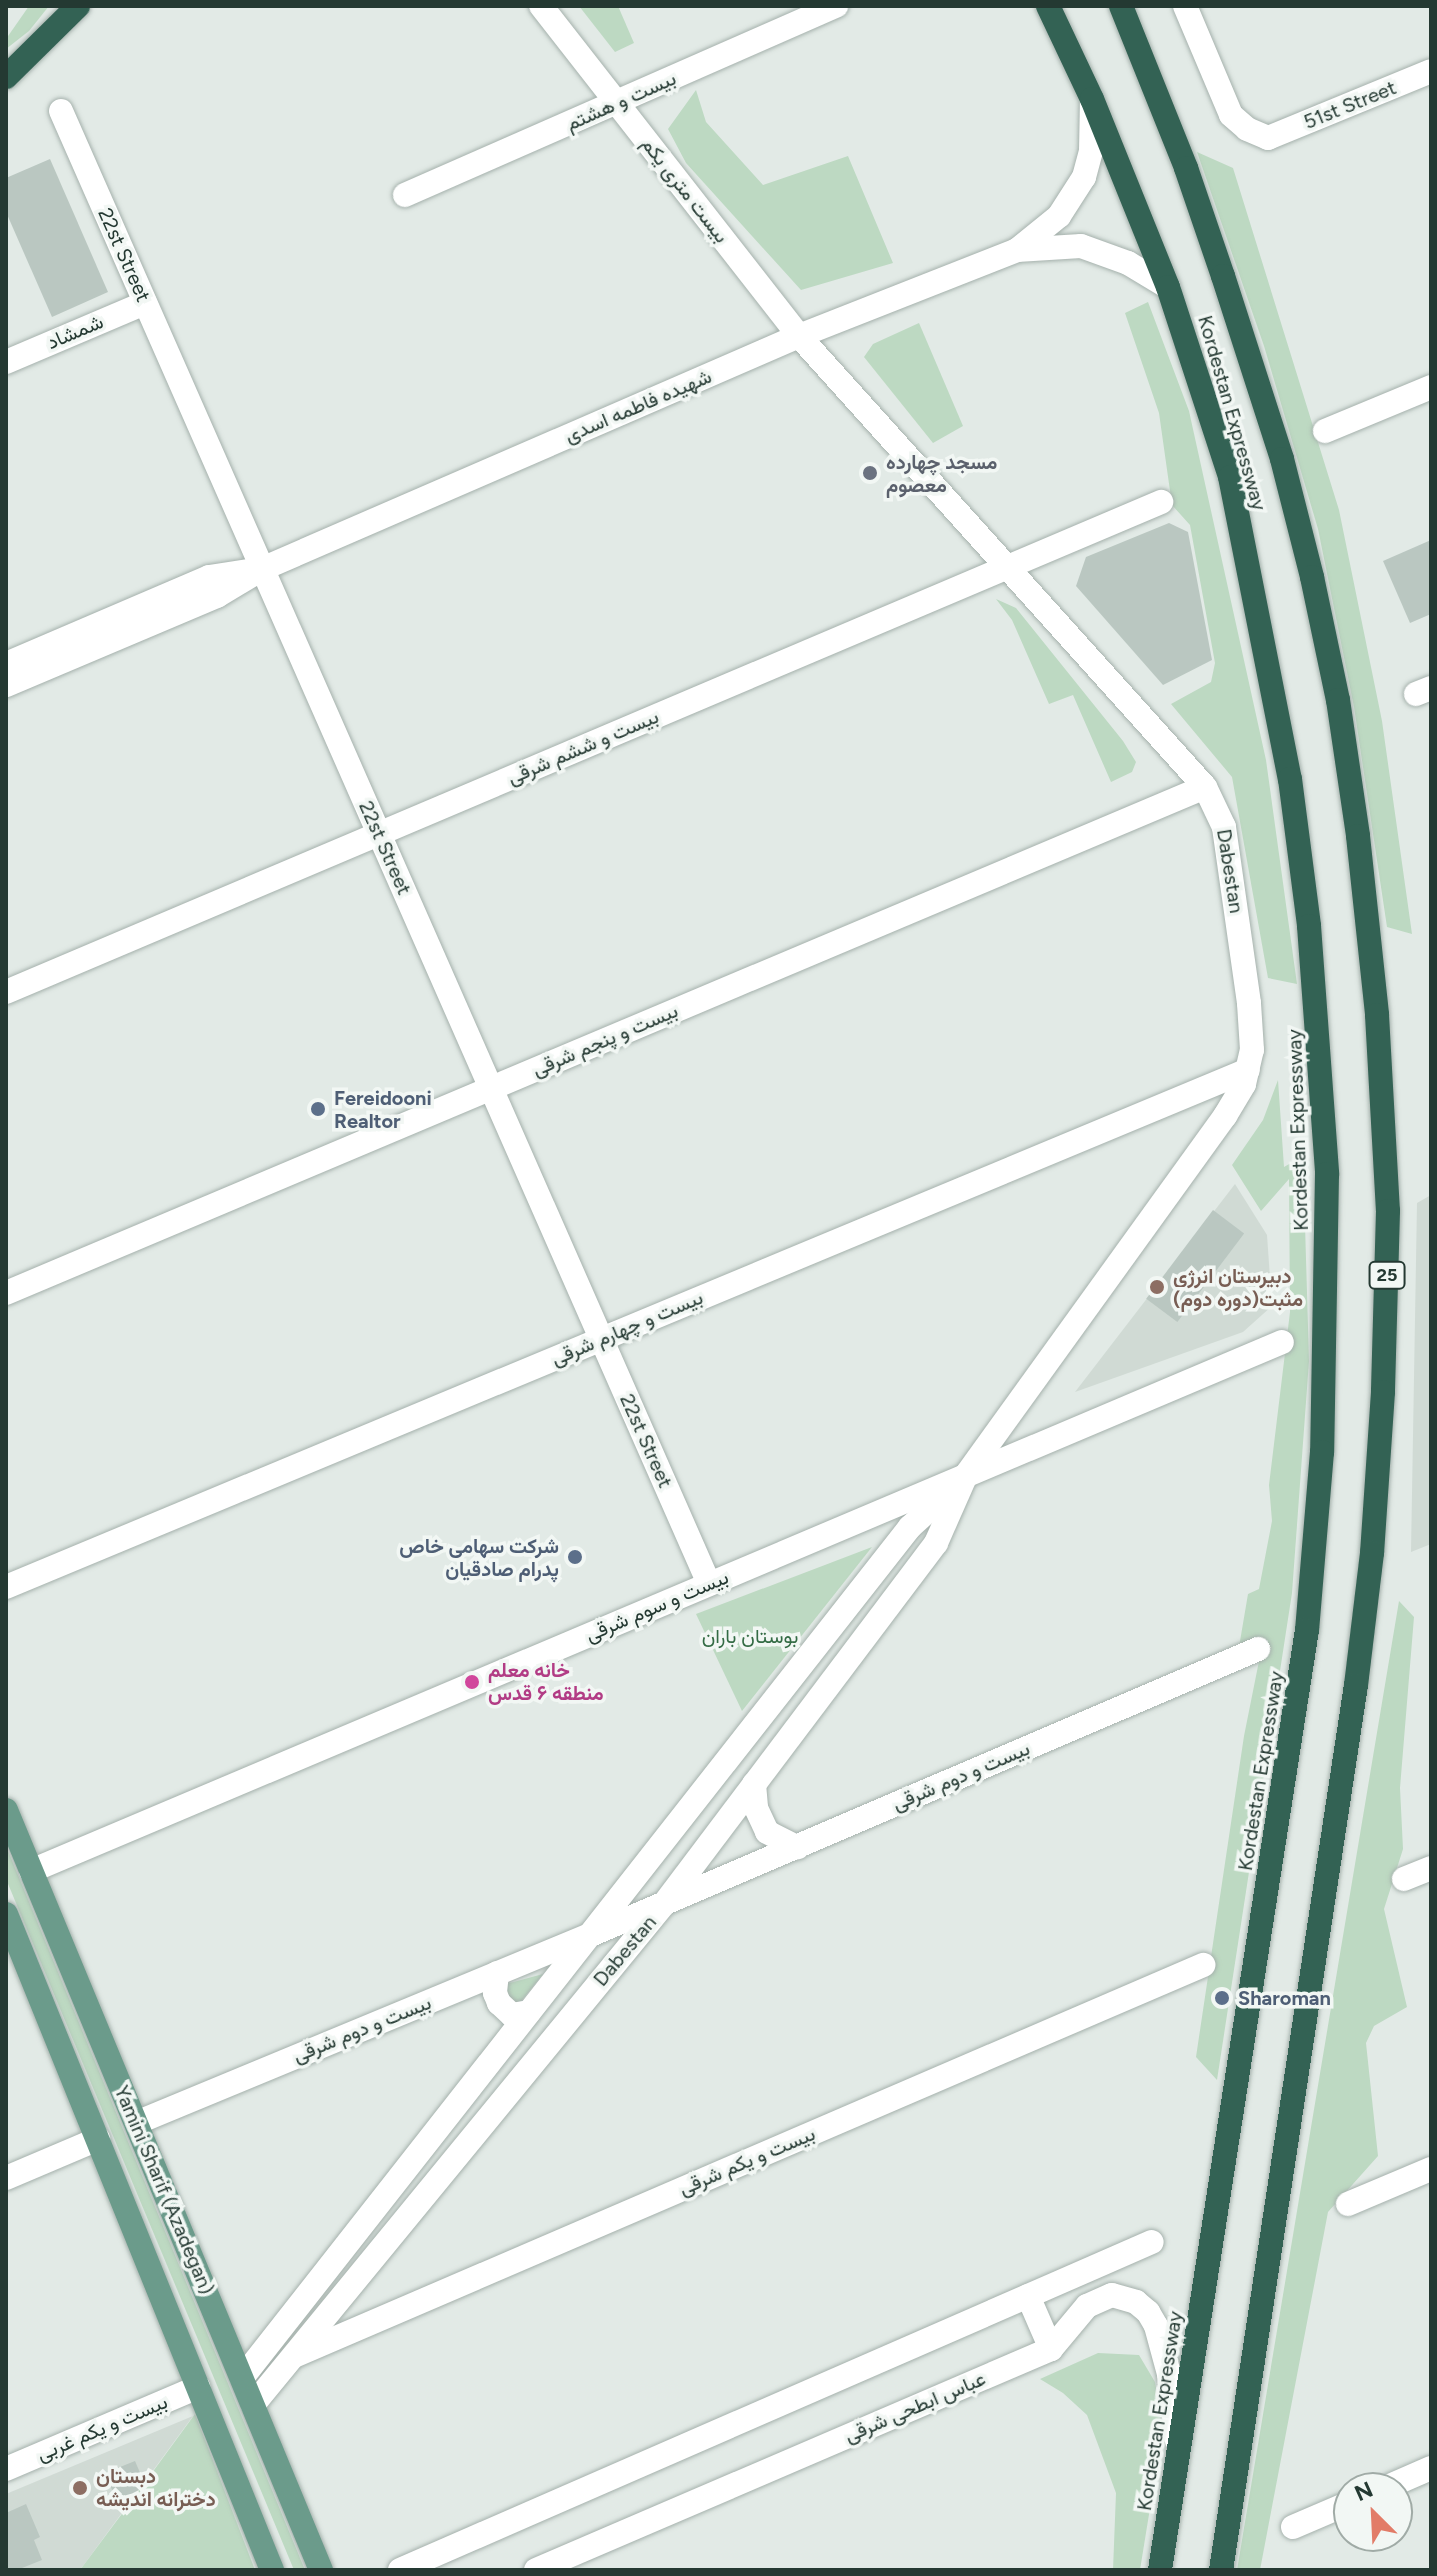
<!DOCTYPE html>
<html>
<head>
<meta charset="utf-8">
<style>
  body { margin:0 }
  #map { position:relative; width:1437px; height:2576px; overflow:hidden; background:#e2eae6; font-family:Figtree,Vazirmatn,sans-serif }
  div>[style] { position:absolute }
  .built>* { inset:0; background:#d0dad4 }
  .green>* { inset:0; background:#bdd9c2 }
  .building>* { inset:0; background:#bac7c1; transform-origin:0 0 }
  .roads { filter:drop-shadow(0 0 2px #a5b1ac) drop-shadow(0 0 2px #a5b1ac) }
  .minor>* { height:24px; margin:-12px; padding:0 12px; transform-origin:12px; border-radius:12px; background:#fff }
  .major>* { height:24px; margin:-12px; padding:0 12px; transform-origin:12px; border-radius:12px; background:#6b9b8b }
  .highway>* { height:24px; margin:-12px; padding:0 12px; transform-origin:12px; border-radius:12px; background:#336254 }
  .dots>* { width:22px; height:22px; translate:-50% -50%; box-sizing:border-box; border:4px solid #f2f7f4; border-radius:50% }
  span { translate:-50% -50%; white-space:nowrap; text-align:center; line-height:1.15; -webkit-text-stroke:7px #f2f7f4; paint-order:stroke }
  .shield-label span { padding:2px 6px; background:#f2f7f4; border:2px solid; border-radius:6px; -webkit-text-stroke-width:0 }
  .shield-label { font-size:18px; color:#243932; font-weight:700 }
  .street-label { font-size:20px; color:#243932 }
  .worship-label { font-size:20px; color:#5b616d; font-weight:700 }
  .left { translate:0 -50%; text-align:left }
  .service-label { font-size:20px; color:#4e5e75; font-weight:700 }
  .right { translate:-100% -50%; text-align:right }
  .education-label { font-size:20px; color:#785e54; font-weight:700 }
  .park-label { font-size:20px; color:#336b44 }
  .hotel-label { font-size:20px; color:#b23c85; font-weight:700 }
  .frame { position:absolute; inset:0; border:8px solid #243932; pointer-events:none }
  .north { position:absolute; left:1333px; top:2472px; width:80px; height:80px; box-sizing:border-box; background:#f2f7f4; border:2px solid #a0aba6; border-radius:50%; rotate:336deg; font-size:22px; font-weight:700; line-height:32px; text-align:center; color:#243932 }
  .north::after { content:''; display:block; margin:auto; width:28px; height:36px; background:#e27c68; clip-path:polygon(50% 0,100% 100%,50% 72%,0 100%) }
</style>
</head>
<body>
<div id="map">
  <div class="built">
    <div style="clip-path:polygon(1235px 1184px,1267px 1235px,1272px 1306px,1243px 1332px,1075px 1392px)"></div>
    <div style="clip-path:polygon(1431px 1195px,1431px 1544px,1411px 1552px,1417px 1203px)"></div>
    <div style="clip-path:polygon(193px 2416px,80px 2570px,6px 2570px,6px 2494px)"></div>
  </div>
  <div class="green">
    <div style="clip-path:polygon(29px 6px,49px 6px,29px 31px,6px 49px,6px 39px)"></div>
    <div style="clip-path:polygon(579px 6px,618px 6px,634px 43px,615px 52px)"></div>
    <div style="clip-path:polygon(696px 90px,706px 122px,763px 185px,848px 156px,893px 263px,801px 290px,686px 163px,668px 129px)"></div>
    <div style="clip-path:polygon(1197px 152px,1233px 168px,1339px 510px,1382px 721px,1412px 934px,1387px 927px,1354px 707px,1318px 529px,1264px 346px)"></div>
    <div style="clip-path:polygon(1148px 302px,1189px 411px,1266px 760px,1297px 984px,1268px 978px,1232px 777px,1171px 704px,1211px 682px,1215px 663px,1190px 525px,1172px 505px,1159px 413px,1125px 313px)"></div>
    <div style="clip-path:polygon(919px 323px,963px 426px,933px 443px,864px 357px,873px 344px)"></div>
    <div style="clip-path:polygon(996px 599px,1016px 608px,1123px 741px,1136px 762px,1132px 772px,1111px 782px,1073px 695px,1049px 704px,1012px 620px)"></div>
    <div style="clip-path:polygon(1278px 1080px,1284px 1167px,1303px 1156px,1309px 1361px,1292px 1593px,1217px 2080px,1196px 2057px,1244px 1736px,1263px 1641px,1239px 1647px,1248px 1594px,1259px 1589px,1272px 1521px,1269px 1485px,1290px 1312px,1289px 1179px,1261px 1211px,1232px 1165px,1263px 1120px)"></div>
    <div style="clip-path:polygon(872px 1547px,742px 1711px,696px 1614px)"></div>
    <div style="clip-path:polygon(1399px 1601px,1414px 1617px,1400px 1788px,1403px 1849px,1384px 1909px,1407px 2007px,1374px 2026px,1366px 2043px,1378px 2156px,1328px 2212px,1260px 2570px,1237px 2570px)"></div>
    <div style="clip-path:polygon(6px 1846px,305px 2570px,294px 2570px,6px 1879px)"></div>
    <div style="clip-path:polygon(543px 1974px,518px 2005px,505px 1997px,506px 1984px)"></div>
    <div style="clip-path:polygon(1098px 2353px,1139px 2355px,1155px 2382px,1163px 2428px,1140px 2570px,1113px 2570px,1116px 2493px,1087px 2415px,1063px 2393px,1040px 2379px)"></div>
    <div style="clip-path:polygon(195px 2414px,255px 2570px,80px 2570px,127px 2507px)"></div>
  </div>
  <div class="building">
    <div style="clip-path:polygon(50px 159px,108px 292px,52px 317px,6px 212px,6px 178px)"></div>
    <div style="clip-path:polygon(1169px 523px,1188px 532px,1212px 660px,1163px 685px,1076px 586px,1086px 557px)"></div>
    <div style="clip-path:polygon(1431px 540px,1431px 614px,1410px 623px,1383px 561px)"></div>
    <div style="left:1213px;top:1210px;width:39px;height:111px;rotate:37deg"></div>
    <div style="clip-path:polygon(135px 2461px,144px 2482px,122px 2514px,105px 2473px)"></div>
    <div style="clip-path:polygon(26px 2504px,40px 2537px,34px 2540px,42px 2560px,17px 2570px,6px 2570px,6px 2513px)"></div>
  </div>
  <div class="roads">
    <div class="minor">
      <div style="left:1185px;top:6px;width:118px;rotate:67.1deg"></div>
      <div style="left:1231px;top:115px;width:21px;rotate:41deg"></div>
      <div style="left:1247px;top:129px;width:23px;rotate:23deg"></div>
      <div style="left:1268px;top:138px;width:176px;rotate:-22.3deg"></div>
      <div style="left:1092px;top:99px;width:52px;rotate:91.1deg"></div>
      <div style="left:1091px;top:151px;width:27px;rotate:105deg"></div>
      <div style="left:1084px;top:177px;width:46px;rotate:122.7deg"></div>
      <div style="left:1059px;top:216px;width:54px;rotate:141deg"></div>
      <div style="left:1017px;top:250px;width:64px;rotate:-3.6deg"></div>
      <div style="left:1081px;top:246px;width:50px;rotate:19.9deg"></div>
      <div style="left:1128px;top:263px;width:47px;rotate:31deg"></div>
      <div style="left:61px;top:111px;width:1609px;rotate:66.25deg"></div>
      <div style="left:405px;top:195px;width:471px;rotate:-23.7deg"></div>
      <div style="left:6px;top:362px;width:151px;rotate:-23deg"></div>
      <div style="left:1325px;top:431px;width:115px;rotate:-22.5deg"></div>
      <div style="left:262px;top:569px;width:585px;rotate:-23.46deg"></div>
      <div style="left:799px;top:336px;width:234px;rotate:-21.5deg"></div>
      <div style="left:6px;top:664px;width:221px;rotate:-23.2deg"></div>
      <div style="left:209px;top:577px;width:54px;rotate:-8.6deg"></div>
      <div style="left:262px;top:569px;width:52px;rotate:149deg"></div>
      <div style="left:217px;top:596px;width:229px;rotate:157.1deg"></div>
      <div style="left:1416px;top:694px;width:16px;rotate:-22deg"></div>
      <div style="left:6px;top:992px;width:1255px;rotate:-22.99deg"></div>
      <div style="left:6px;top:1293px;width:1301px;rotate:-22.88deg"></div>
      <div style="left:6px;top:1587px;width:1345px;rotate:-22.6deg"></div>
      <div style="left:754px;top:1784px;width:24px;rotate:85deg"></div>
      <div style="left:756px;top:1808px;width:26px;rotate:65deg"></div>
      <div style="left:767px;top:1832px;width:34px;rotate:27deg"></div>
      <div style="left:31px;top:1871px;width:1358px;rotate:-22.92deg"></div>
      <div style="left:1404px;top:1879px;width:29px;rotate:-22deg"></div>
      <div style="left:497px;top:1973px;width:20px;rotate:96deg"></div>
      <div style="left:495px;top:1993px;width:11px;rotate:68deg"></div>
      <div style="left:499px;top:2003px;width:18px;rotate:43deg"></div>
      <div style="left:512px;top:2015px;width:17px;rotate:-10deg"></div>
      <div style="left:136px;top:2123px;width:489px;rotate:-22.5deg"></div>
      <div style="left:588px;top:1936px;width:729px;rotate:-23.19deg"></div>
      <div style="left:6px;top:2178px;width:100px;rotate:-23deg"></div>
      <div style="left:1348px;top:2204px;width:90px;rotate:-22.9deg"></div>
      <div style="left:1028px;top:2296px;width:58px;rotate:66.5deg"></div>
      <div style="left:294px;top:2356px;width:990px;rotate:-23.27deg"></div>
      <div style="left:242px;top:2378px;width:1082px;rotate:-51.87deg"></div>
      <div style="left:910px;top:1527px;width:58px;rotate:-42.2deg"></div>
      <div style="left:253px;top:2405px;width:648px;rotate:-50.64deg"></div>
      <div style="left:664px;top:1904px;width:452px;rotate:-53deg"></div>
      <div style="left:936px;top:1543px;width:74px;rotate:-66.2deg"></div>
      <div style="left:966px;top:1475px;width:443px;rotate:-54.2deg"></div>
      <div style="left:1225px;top:1116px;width:37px;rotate:-59deg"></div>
      <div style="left:1244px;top:1084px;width:35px;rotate:-77deg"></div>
      <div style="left:1252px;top:1050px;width:47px;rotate:-93.7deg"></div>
      <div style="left:1249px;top:1003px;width:178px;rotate:-98.1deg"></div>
      <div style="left:1224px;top:827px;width:44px;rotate:-115.4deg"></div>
      <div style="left:1205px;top:787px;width:607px;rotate:-131.99deg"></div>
      <div style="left:799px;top:336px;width:419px;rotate:-128deg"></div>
      <div style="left:6px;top:2469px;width:209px;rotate:-23.1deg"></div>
      <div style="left:1385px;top:2488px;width:50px;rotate:-23.5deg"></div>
      <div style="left:1293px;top:2527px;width:61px;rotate:-23.2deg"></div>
      <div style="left:400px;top:2570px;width:820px;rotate:-23.57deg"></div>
      <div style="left:536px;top:2570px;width:560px;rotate:-23.23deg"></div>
      <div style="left:1051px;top:2349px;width:56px;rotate:-50.1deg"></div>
      <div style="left:1087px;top:2306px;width:27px;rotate:-24deg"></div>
      <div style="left:1112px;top:2295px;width:25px;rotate:16deg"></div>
      <div style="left:1136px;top:2302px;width:16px;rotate:40deg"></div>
      <div style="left:1148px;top:2312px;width:16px;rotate:60deg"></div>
      <div style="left:1156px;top:2326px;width:50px;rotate:74.8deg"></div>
      <div style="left:1169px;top:2374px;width:67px;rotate:83.2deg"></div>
    </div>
    <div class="major">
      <div style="left:6px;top:1810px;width:823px;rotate:67.49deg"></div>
      <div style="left:6px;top:1914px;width:708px;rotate:67.93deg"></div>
    </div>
    <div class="highway">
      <div style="left:1048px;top:6px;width:103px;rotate:64.7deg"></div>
      <div style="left:1092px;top:99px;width:203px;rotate:68deg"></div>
      <div style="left:1168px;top:287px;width:200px;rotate:71.9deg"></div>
      <div style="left:1230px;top:477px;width:308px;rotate:78.8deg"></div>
      <div style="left:1290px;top:779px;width:148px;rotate:82.6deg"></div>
      <div style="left:1309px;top:926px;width:249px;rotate:85.8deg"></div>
      <div style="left:1327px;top:1174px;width:278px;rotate:91deg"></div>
      <div style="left:1322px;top:1452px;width:179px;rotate:94.8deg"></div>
      <div style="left:1307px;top:1630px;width:951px;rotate:98.89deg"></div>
      <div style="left:1121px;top:6px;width:175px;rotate:68.1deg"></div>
      <div style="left:1186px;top:168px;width:114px;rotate:71.1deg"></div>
      <div style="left:1223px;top:276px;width:192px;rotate:72.1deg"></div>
      <div style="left:1282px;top:459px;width:122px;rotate:75.7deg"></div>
      <div style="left:1312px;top:577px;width:126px;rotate:78.1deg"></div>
      <div style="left:1338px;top:700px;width:137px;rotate:81.6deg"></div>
      <div style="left:1358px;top:836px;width:180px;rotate:83.9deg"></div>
      <div style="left:1377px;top:1015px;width:196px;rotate:86.8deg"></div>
      <div style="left:1388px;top:1211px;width:181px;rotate:91.6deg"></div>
      <div style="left:1383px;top:1392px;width:161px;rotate:93.9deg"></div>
      <div style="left:1372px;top:1553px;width:133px;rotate:96.9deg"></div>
      <div style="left:1356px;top:1685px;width:895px;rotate:98.67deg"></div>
      <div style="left:6px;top:77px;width:101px;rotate:-44.6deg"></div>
    </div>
  </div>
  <div class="dots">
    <div style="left:870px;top:473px;background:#6b7280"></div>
    <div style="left:318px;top:1109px;background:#5c6f8a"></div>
    <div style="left:1157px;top:1287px;background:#8d6e63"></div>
    <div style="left:575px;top:1557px;background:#5c6f8a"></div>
    <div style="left:472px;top:1682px;background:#d1479c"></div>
    <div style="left:1222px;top:1998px;background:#5c6f8a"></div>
    <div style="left:80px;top:2488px;background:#8d6e63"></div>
  </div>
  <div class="shield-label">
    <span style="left:1387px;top:1275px">25</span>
  </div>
  <div class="street-label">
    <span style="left:621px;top:101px;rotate:-24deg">بیست و هشتم</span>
    <span style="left:1350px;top:105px;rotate:-22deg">51st Street</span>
    <span style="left:685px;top:190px;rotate:52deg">بیست متری یکم</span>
    <span style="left:124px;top:255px;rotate:66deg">22st Street</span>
    <span style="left:75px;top:332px;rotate:-23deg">شمشاد</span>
    <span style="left:638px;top:406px;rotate:-23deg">شهیده فاطمه اسدی</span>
    <span style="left:1232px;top:413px;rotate:74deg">Kordestan Expressway</span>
    <span style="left:583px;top:747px;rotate:-23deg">بیست و ششم شرقی</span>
    <span style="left:385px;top:848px;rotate:66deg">22st Street</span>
    <span style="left:1230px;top:871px;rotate:81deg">Dabestan</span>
    <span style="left:605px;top:1040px;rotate:-23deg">بیست و پنجم شرقی</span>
    <span style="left:1298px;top:1130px;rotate:-92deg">Kordestan Expressway</span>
    <span style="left:627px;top:1328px;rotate:-23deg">بیست و چهارم شرقی</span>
    <span style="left:646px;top:1441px;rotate:66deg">22st Street</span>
    <span style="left:657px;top:1606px;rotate:-23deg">بیست و سوم شرقی</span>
    <span style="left:1261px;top:1771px;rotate:-81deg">Kordestan Expressway</span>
    <span style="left:961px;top:1776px;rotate:-23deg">بیست و دوم شرقی</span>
    <span style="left:625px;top:1951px;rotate:-50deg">Dabestan</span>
    <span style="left:362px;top:2029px;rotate:-22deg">بیست و دوم شرقی</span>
    <span style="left:747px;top:2161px;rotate:-23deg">بیست و یکم شرقی</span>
    <span style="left:164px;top:2190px;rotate:67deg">Yamini Sharif (Azadegan)</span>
    <span style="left:915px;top:2407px;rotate:-23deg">عباس ابطحی شرقی</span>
    <span style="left:1160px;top:2411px;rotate:-81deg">Kordestan Expressway</span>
    <span style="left:102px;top:2428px;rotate:-23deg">بیست و یکم غربی</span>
  </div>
  <div class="worship-label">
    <span class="left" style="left:886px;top:474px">مسجد چهارده<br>معصوم</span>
  </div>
  <div class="service-label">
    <span class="left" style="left:334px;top:1110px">Fereidooni<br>Realtor</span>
    <span class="right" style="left:559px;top:1558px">شرکت سهامی خاص<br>پدرام صادقیان</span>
    <span class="left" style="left:1238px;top:1998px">Sharoman</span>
  </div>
  <div class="education-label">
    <span class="left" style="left:1173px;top:1288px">دبیرستان انرژی<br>مثبت(دوره دوم)</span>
    <span class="left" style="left:96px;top:2488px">دبستان<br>دخترانه اندیشه</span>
  </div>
  <div class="park-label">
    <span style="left:750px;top:1636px">بوستان باران</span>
  </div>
  <div class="hotel-label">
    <span class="left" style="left:488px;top:1682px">خانه معلم<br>منطقه ۶ قدس</span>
  </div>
  <div class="frame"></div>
  <div class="north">N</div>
</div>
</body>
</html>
